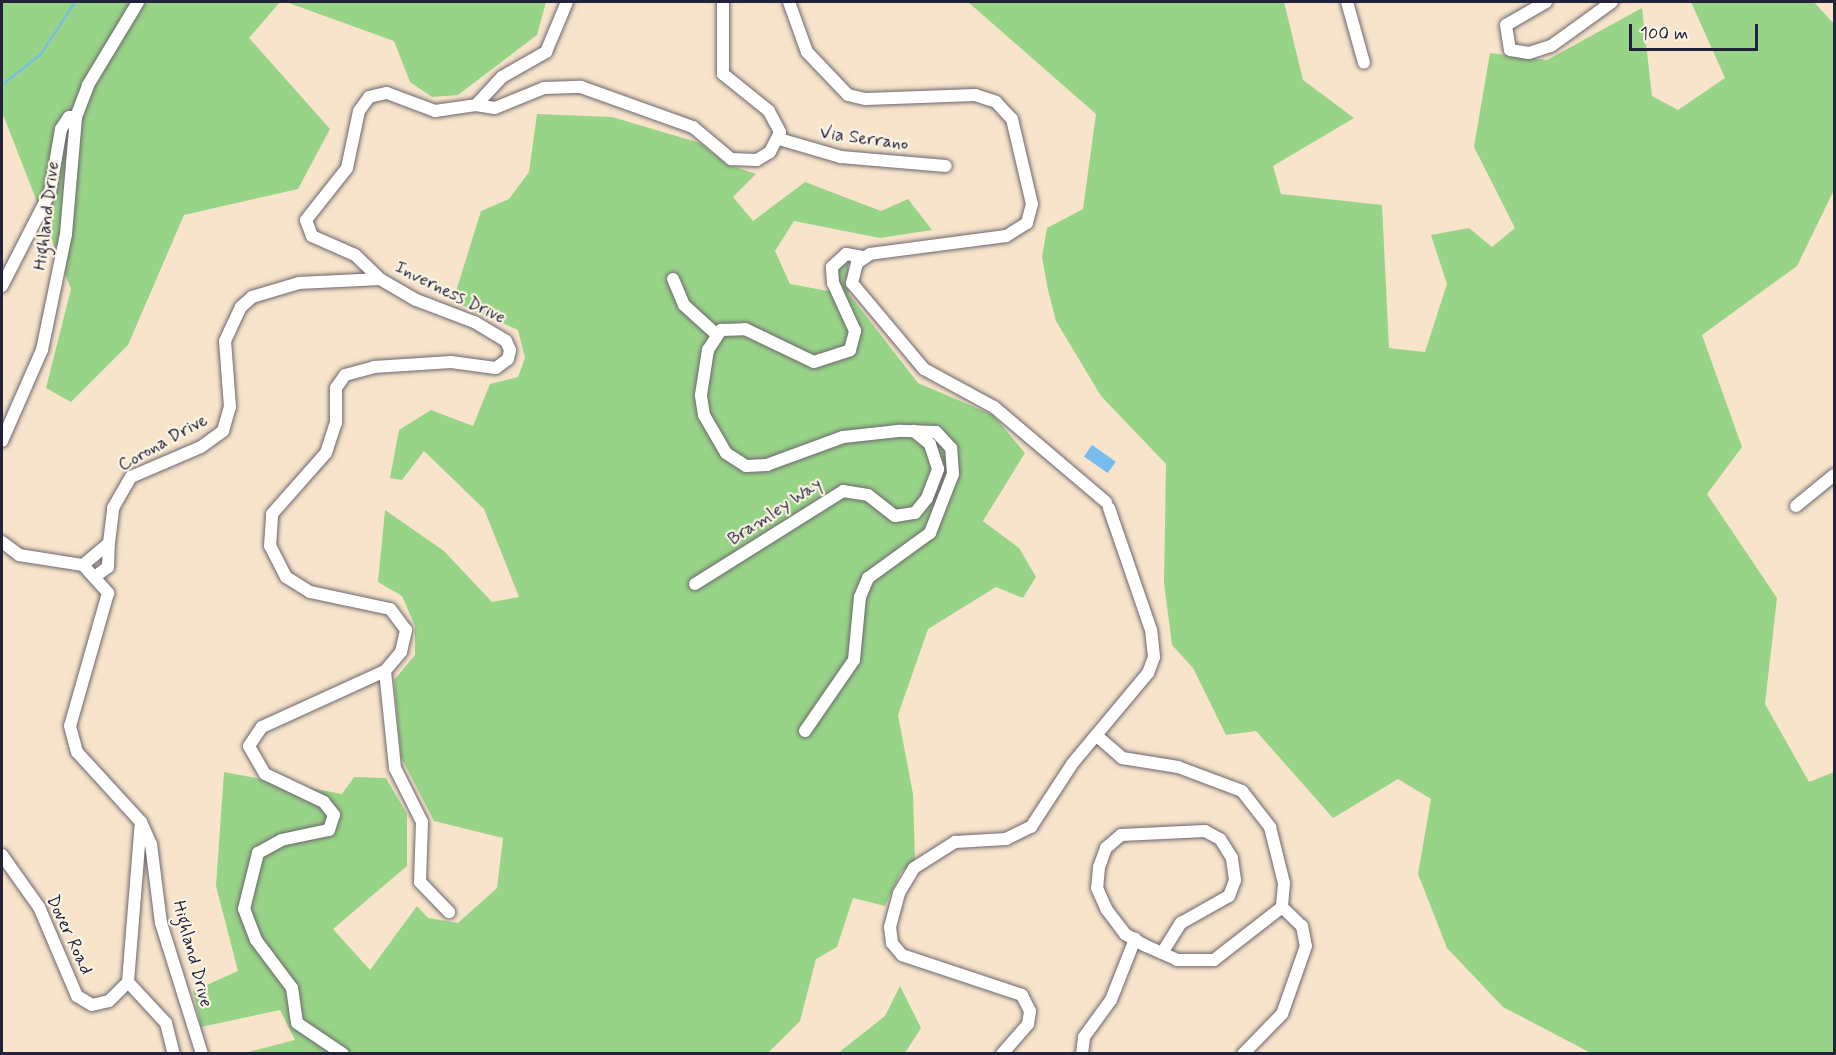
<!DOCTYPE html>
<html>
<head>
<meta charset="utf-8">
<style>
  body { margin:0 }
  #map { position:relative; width:1836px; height:1055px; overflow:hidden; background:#f7e4cb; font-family:Mynerve,sans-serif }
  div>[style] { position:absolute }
  .green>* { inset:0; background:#98d488 }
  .water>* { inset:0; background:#76bced; transform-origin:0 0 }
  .stream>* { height:2px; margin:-1px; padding:0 1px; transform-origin:1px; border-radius:1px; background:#76bced }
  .roads { filter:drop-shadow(0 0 2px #6d666d) drop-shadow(0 0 2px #6d666d) }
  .minor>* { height:12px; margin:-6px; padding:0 6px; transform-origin:6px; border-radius:6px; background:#fff }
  span { translate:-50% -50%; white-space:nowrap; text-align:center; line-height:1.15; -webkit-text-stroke:4.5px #fcf5e5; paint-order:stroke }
  .street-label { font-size:18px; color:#22223b }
  .frame { position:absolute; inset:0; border:3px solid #22223b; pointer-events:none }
  .scale { position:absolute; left:1629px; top:24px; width:129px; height:27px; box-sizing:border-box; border:3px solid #22223b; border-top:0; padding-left:8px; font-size:18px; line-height:21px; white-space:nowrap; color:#22223b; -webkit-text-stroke:4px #fcf5e5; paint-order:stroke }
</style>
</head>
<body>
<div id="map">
  <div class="green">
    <div style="clip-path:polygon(2px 2px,280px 2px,249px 38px,330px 129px,298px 189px,184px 215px,128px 345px,71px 402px,46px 388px,71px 289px,2px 112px)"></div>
    <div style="clip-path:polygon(286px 2px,546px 2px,537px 35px,458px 95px,432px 97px,410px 82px,394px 41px)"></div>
    <div style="clip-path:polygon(968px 2px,1284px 2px,1303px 80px,1354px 118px,1273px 166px,1281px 194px,1382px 205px,1389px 348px,1425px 352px,1447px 284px,1431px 235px,1469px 228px,1492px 247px,1515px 228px,1474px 147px,1490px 53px,1547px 60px,1642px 8px,1652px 96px,1678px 110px,1725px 78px,1691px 2px,1814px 2px,1834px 24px,1834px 190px,1797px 266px,1702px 335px,1742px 447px,1707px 494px,1777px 598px,1765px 704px,1809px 782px,1834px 772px,1834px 1053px,1591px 1053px,1503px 1007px,1447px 948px,1418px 874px,1431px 799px,1398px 779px,1333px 818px,1256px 731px,1226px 735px,1193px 668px,1172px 645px,1164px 583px,1166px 464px,1101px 396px,1056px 321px,1048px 290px,1042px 257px,1047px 228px,1083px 209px,1096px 114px)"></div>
    <div style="clip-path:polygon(537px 114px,612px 117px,700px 143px,726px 164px,756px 174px,733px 197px,753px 221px,805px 182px,881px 211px,908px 199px,932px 230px,880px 238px,794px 221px,775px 251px,790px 284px,828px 291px,838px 266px,848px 264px,849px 294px,918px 383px,993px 415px,1025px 453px,983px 521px,1019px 548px,1036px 577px,1023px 598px,996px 587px,928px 629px,898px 715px,913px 794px,915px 861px,901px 872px,885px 906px,853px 898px,837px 947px,816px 959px,800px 1021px,768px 1053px,244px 1053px,295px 1040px,280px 1010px,201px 1027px,193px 991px,238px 971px,216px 886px,224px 772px,342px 794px,354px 777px,386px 778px,407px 814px,407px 866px,333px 929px,370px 970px,417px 906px,428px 918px,458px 923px,497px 888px,503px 838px,434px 821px,401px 757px,394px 680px,415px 655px,415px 626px,402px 596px,378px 582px,385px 510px,444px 551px,492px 602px,519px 597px,484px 509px,424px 451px,402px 480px,390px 478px,399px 430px,431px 410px,473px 426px,490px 384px,518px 377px,525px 358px,518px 330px,453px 301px,481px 211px,509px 199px,529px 172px)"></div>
    <div style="clip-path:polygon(900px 986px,921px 1028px,905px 1053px,838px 1053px,885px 1016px)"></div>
  </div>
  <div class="water">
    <div style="left:1092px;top:445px;width:29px;height:14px;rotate:35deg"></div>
  </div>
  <div class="stream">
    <div style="left:2px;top:85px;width:50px;rotate:-38.5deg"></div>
    <div style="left:41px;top:54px;width:62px;rotate:-56.8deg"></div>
  </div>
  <div class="roads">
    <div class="minor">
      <div style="left:789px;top:2px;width:53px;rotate:70.2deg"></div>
      <div style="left:807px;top:52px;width:59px;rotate:46.4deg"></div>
      <div style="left:848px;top:95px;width:18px;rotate:13deg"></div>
      <div style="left:866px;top:99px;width:109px;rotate:-2.1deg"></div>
      <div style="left:975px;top:95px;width:22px;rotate:18deg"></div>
      <div style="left:996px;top:102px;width:23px;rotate:47deg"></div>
      <div style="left:1012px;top:119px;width:87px;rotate:76.8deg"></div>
      <div style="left:1032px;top:204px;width:20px;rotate:105deg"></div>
      <div style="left:1027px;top:223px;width:25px;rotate:148deg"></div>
      <div style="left:1006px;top:236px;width:137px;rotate:172.5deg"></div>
      <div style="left:870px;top:254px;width:16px;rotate:145deg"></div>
      <div style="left:857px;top:263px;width:21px;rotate:104deg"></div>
      <div style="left:852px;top:283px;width:112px;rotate:50.1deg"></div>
      <div style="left:924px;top:369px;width:80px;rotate:28.5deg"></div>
      <div style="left:994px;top:407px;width:147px;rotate:40.3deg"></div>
      <div style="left:1347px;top:2px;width:63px;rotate:74.4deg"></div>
      <div style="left:1546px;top:2px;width:46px;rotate:150.1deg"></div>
      <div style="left:1506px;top:25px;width:25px;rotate:81deg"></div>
      <div style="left:1510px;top:50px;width:19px;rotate:9deg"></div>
      <div style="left:1529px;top:53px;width:23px;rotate:-18deg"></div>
      <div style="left:1551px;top:46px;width:75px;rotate:-35.8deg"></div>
      <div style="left:476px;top:105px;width:19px;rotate:9deg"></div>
      <div style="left:495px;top:108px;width:53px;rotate:-22.2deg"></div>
      <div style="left:544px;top:88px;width:37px;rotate:-2deg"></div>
      <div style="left:581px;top:87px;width:119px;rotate:19.7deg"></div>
      <div style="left:693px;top:127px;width:50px;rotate:40.1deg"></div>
      <div style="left:731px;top:159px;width:26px;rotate:2deg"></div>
      <div style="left:757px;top:160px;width:15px;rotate:-32deg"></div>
      <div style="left:770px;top:152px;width:22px;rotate:-63deg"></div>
      <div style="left:780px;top:132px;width:24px;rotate:-118deg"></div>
      <div style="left:769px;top:111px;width:59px;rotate:-141.2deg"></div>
      <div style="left:723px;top:74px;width:72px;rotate:-90deg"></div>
      <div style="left:779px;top:139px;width:65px;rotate:16.2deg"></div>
      <div style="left:841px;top:157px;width:105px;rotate:4.9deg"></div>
      <div style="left:673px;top:279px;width:28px;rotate:67deg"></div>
      <div style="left:684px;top:305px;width:43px;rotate:42.2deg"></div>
      <div style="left:2px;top:286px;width:106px;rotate:-62.9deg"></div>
      <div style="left:50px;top:192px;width:64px;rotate:-80.1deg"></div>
      <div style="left:61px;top:129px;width:14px;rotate:-56deg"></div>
      <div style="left:69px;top:117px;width:7px"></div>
      <div style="left:2px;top:441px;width:99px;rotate:-66.3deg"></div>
      <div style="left:42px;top:350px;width:118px;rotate:-78.3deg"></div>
      <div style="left:66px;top:234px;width:117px;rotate:-85.1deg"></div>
      <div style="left:76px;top:117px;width:34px;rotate:-69deg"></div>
      <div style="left:88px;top:85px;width:97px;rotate:-58.9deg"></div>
      <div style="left:1796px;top:506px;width:49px;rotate:-39.2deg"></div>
      <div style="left:2px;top:542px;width:21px;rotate:37deg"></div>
      <div style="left:19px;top:555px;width:65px;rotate:8.9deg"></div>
      <div style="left:83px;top:565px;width:38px;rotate:48deg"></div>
      <div style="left:108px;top:593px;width:138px;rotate:105.9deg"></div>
      <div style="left:70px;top:726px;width:27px;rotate:75deg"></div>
      <div style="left:77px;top:752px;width:95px;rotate:47.6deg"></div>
      <div style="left:141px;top:822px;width:24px;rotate:66deg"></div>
      <div style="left:151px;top:844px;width:80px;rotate:82.8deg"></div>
      <div style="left:161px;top:923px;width:137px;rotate:72.6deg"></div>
      <div style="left:83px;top:565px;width:34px;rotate:-40deg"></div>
      <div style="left:109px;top:543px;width:35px;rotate:-83deg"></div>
      <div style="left:113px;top:508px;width:36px;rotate:-60deg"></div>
      <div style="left:131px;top:477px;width:76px;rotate:-23.2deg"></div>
      <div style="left:201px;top:447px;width:27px;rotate:-36deg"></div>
      <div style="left:223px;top:431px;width:25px;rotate:-74deg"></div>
      <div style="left:230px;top:407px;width:66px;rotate:-94.3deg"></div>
      <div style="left:225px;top:341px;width:38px;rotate:-65deg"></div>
      <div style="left:241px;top:307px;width:15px;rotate:-42deg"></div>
      <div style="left:252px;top:297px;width:49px;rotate:-16.6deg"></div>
      <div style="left:299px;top:283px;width:81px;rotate:-2.8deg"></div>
      <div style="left:96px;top:576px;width:15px;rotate:-37deg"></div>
      <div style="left:108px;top:567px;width:24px;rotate:-88deg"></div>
      <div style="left:695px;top:584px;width:175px;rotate:-32.1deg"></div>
      <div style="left:843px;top:491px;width:25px;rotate:9deg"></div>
      <div style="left:868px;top:495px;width:34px;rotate:38deg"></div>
      <div style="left:895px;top:516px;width:20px;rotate:-9deg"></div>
      <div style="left:915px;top:513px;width:19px;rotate:-51deg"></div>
      <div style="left:927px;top:498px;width:31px;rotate:-69deg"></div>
      <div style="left:938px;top:469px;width:26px;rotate:-108deg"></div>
      <div style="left:930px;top:444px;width:21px;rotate:-141deg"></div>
      <div style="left:385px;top:671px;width:98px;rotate:84.1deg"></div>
      <div style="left:395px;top:768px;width:60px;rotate:63.4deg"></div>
      <div style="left:422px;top:822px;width:60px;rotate:91.9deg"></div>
      <div style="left:420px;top:882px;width:42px;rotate:46deg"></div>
      <div style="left:805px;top:731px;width:86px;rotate:-55.4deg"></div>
      <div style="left:854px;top:660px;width:63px;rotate:-84.6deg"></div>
      <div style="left:860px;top:597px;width:21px;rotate:-67deg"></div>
      <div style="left:868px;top:578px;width:77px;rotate:-36deg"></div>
      <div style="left:930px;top:533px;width:63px;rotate:-68.7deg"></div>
      <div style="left:953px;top:474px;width:26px;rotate:-94deg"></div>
      <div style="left:951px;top:448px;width:22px;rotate:-133deg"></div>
      <div style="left:936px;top:432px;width:38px;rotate:-178deg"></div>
      <div style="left:898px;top:431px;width:55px;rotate:173.8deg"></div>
      <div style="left:843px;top:437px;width:81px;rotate:159.8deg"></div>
      <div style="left:767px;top:465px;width:21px;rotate:177deg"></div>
      <div style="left:746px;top:466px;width:24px;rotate:-147deg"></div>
      <div style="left:726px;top:453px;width:44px;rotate:-120.1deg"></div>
      <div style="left:704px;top:415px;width:20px;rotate:-99deg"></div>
      <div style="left:701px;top:395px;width:46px;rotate:-81.2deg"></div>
      <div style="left:708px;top:350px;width:24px;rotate:-57deg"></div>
      <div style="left:721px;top:330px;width:24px;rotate:-2deg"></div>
      <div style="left:745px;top:329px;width:76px;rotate:25.6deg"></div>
      <div style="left:814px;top:362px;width:38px;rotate:-18deg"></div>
      <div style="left:850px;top:350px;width:20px;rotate:-75deg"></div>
      <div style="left:855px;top:331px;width:53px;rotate:-114.6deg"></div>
      <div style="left:833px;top:283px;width:16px;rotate:-94deg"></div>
      <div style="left:832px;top:267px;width:19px;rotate:-43deg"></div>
      <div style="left:846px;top:254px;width:17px;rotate:10deg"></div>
      <div style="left:1097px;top:736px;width:33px;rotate:41deg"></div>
      <div style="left:1122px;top:758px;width:57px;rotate:9.1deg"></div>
      <div style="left:1178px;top:767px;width:68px;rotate:20.6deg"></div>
      <div style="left:1242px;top:791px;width:46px;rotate:52.1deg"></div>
      <div style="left:1270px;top:827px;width:58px;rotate:76deg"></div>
      <div style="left:1284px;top:883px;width:24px;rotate:95deg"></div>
      <div style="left:1282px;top:907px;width:28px;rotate:44deg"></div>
      <div style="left:1302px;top:926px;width:20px;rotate:79deg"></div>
      <div style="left:1306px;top:946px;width:72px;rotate:109.4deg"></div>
      <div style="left:1282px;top:1014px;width:56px;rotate:134.3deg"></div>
      <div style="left:2px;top:855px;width:64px;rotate:54.6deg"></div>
      <div style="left:39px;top:907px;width:97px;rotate:66.9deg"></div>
      <div style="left:77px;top:996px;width:17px;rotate:31deg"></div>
      <div style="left:92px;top:1005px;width:17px;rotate:-13deg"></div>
      <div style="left:109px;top:1001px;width:27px;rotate:-45deg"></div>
      <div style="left:128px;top:982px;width:161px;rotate:-85.4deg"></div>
      <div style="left:1162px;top:953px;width:36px;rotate:-58deg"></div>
      <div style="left:1181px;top:923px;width:55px;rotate:-29.4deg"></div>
      <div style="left:1229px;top:896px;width:17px;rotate:-69deg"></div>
      <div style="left:1235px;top:880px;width:22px;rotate:-98deg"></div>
      <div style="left:1232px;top:858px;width:22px;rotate:-122deg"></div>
      <div style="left:1220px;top:839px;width:17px;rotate:-152deg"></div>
      <div style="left:1205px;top:831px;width:84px;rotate:177.3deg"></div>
      <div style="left:1121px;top:835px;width:20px;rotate:139deg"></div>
      <div style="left:1106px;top:848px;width:20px;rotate:110deg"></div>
      <div style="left:1099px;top:867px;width:21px;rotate:95deg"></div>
      <div style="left:1097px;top:888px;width:24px;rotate:66deg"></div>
      <div style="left:1107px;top:910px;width:30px;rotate:53deg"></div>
      <div style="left:1125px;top:934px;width:22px;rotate:30deg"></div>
      <div style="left:1144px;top:945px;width:36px;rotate:24deg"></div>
      <div style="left:1177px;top:960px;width:37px"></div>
      <div style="left:1214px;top:960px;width:86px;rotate:-37.9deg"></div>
      <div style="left:128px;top:982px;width:56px;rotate:47.2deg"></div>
      <div style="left:166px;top:1023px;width:32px;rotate:76deg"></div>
      <div style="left:343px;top:1054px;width:55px;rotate:-146deg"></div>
      <div style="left:297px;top:1023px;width:35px;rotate:-98deg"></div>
      <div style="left:292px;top:988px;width:60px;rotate:-126.9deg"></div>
      <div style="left:256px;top:940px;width:33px;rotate:-111deg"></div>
      <div style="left:244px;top:909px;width:58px;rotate:-76deg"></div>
      <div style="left:258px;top:853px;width:26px;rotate:-29deg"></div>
      <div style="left:281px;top:840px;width:49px;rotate:-11.8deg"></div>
      <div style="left:329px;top:830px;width:16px;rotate:-72deg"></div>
      <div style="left:334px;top:815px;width:16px;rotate:-128deg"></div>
      <div style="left:324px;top:802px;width:65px;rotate:-154.6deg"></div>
      <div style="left:265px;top:774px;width:32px;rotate:-120deg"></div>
      <div style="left:249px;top:746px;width:23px;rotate:-56deg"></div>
      <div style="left:262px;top:727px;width:135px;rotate:-24.5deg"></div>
      <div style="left:385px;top:671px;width:25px;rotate:-50deg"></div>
      <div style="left:401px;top:652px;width:23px;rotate:-77deg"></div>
      <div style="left:406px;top:630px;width:26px;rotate:-127deg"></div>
      <div style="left:390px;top:609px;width:82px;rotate:-168deg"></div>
      <div style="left:310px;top:592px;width:28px;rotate:-148deg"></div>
      <div style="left:286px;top:577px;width:35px;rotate:-117deg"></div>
      <div style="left:270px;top:546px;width:32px;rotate:-86deg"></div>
      <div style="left:272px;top:514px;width:81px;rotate:-48.5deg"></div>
      <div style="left:326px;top:453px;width:32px;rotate:-72deg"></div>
      <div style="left:336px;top:423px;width:35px;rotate:-90deg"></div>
      <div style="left:336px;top:388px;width:16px;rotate:-55deg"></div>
      <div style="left:345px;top:375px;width:30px;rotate:-15deg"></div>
      <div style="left:374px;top:367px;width:77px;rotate:-3.7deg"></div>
      <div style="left:451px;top:362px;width:45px;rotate:7.6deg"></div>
      <div style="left:496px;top:368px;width:15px;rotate:-37deg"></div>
      <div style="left:508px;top:359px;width:9px;rotate:-77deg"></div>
      <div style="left:510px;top:350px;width:10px;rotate:-114deg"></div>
      <div style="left:506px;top:341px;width:37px;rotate:-149deg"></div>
      <div style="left:474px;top:322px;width:62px;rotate:-159.2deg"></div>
      <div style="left:416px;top:300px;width:42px;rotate:-149.7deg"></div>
      <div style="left:380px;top:279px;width:35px;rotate:-136deg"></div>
      <div style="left:355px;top:255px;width:47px;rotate:-156.2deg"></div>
      <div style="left:312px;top:236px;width:17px;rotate:-111deg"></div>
      <div style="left:306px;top:220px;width:66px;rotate:-51.7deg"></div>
      <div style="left:347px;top:168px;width:58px;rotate:-78.1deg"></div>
      <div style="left:359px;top:111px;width:17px;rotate:-54deg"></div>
      <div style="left:369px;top:97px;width:18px;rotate:-13deg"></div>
      <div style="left:387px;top:93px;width:51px;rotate:20.6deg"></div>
      <div style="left:435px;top:111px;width:41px;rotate:-8.3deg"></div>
      <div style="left:476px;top:105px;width:38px;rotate:-47deg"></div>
      <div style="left:502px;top:77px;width:51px;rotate:-29.6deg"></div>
      <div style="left:546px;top:52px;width:54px;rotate:-67.2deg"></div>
      <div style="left:1002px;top:1054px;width:40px;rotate:-49deg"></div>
      <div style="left:1028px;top:1024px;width:13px;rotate:-81deg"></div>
      <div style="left:1030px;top:1011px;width:18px;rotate:-117deg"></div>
      <div style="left:1022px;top:995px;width:126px;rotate:-161.6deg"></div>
      <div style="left:902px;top:955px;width:16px;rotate:-130deg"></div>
      <div style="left:892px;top:943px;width:16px;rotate:-97deg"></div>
      <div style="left:890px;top:927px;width:35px;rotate:-75deg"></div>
      <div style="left:899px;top:893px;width:29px;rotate:-59deg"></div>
      <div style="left:914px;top:868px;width:49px;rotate:-32.4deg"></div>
      <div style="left:955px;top:842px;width:51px;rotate:-3.4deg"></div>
      <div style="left:1006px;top:839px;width:28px;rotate:-26deg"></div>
      <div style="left:1031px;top:827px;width:75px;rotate:-56.9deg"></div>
      <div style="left:1072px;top:764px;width:119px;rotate:-50.1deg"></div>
      <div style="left:1148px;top:673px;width:17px;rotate:-69deg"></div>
      <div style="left:1154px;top:657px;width:27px;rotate:-96deg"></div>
      <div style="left:1151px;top:630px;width:129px;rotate:-109deg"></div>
      <div style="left:1082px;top:1054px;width:17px;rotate:-83deg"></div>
      <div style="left:1084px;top:1037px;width:46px;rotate:-53.9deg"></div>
      <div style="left:1111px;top:1000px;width:66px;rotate:-68.5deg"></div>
    </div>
  </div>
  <div class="street-label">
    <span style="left:864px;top:139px;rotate:8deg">Via Serrano</span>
    <span style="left:47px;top:216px;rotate:-83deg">Highland Drive</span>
    <span style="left:450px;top:293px;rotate:26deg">Inverness Drive</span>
    <span style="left:163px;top:443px;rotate:-29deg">Corona Drive</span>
    <span style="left:775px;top:512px;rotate:-33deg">Bramley Way</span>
    <span style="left:69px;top:935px;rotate:65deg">Dover Road</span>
    <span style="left:192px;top:954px;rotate:75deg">Highland Drive</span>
  </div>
  <div class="frame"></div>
  <div class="scale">100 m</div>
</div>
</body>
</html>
